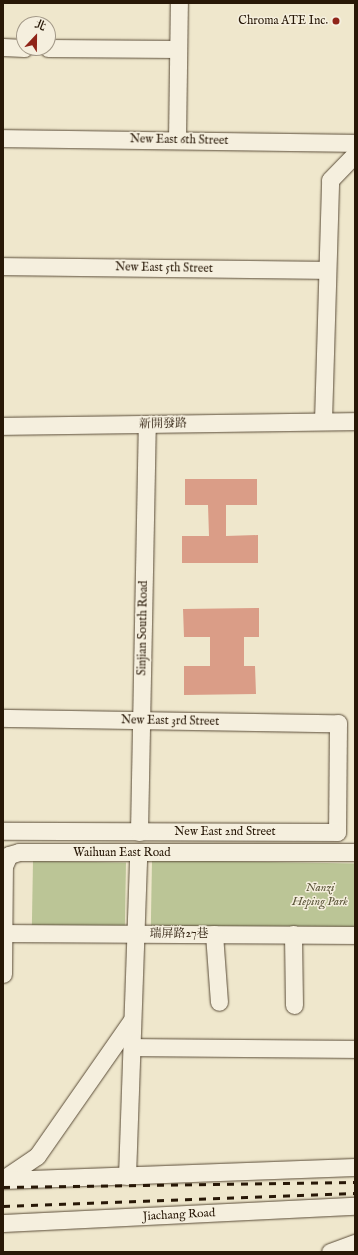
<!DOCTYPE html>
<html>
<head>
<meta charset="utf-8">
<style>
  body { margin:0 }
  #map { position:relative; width:358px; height:1255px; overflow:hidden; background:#efe7cc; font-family:"IM FELL English","Noto Serif TC",serif }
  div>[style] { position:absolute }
  .green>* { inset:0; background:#bbc596; transform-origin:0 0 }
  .building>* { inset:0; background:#da9d87 }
  .roads { filter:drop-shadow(0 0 1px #5a4c38) drop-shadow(0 0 1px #5a4c38) }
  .minor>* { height:17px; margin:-8.5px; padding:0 8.5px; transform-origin:8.5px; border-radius:8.5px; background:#f5efde }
  .rail>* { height:3px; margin-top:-1.5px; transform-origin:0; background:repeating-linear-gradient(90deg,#281807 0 7px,transparent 0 14px) }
  .dots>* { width:11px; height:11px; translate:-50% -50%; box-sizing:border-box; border:2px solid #f5efde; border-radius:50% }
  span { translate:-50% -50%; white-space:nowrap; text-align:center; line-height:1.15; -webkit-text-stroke:3px #f5efde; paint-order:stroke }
  .poi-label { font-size:12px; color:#281807 }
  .right { translate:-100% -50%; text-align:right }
  .street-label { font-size:12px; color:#281807 }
  .park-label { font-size:12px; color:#5b5539; font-style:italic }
  .frame { position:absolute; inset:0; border:4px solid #281807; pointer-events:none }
  .north { position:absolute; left:16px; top:16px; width:40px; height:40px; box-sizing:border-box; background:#f5efde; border:1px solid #a39988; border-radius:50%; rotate:22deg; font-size:11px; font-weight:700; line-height:16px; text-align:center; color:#281807 }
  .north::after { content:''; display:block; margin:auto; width:14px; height:18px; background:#8f2418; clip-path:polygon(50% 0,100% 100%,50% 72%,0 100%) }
</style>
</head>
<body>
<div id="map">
  <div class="green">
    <div style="left:152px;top:860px;width:203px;height:66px;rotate:1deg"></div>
    <div style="left:33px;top:861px;width:93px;height:64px;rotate:1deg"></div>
  </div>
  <div class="building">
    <div style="clip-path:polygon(185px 479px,257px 479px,257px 505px,226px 505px,226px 536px,258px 535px,258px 563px,182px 563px,182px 536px,209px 536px,208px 505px,185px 505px)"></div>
    <div style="clip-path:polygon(259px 608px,259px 637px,244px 637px,244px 666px,255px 666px,256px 694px,184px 695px,184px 666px,210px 666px,210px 637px,184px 637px,183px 609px)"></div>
  </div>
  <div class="roads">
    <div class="minor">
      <div style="left:3px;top:47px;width:21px;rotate:3deg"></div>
      <div style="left:48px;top:48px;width:130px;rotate:0.4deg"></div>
      <div style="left:3px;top:138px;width:352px;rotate:0.8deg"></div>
      <div style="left:177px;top:139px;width:136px;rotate:-89.2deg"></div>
      <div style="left:3px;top:266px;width:323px;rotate:0.7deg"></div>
      <div style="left:323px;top:421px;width:241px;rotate:-88.3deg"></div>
      <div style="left:330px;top:180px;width:36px;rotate:-46deg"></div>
      <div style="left:3px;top:426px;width:352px;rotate:-0.8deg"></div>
      <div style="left:3px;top:718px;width:335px;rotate:0.9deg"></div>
      <div style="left:338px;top:723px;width:109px;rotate:90.5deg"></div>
      <div style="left:337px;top:832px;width:334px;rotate:-179.8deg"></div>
      <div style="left:139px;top:832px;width:408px;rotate:-88.9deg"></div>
      <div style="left:4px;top:933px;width:351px;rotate:0.3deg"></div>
      <div style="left:214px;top:934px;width:68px;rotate:85.8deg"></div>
      <div style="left:293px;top:934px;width:71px;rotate:89.2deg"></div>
      <div style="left:3px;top:974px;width:108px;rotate:-89.5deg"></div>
      <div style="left:4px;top:866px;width:12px;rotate:-66deg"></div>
      <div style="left:9px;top:855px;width:10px;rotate:-17deg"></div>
      <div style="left:19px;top:852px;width:336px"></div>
      <div style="left:132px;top:1047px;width:223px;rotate:0.5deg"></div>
      <div style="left:127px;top:1176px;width:323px;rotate:-88deg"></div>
      <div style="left:3px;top:1179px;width:41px;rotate:-34.1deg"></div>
      <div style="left:37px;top:1156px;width:166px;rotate:-55.1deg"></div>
      <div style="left:3px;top:1180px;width:352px;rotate:-2.1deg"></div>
      <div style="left:3px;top:1223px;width:352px;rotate:-2.8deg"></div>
      <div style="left:330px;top:1252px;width:27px;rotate:-20deg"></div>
    </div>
  </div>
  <div class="rail">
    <div style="left:3px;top:1187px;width:352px;rotate:-0.8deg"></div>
    <div style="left:3px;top:1206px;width:352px;rotate:-2.1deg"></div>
  </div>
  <div class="dots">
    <div style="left:336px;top:21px;background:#8f2418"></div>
  </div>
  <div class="poi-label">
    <span class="right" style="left:328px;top:21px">Chroma ATE Inc.</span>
  </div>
  <div class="street-label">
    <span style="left:179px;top:140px;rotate:1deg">New East 6th Street</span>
    <span style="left:164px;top:268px;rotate:1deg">New East 5th Street</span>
    <span style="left:163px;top:424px;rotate:-1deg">新開發路</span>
    <span style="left:143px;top:628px;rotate:-89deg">Sinjian South Road</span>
    <span style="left:170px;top:721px;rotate:1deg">New East 3rd Street</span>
    <span style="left:225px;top:832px">New East 2nd Street</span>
    <span style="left:122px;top:853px">Waihuan East Road</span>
    <span style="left:179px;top:934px">瑞屏路27巷</span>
    <span style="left:179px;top:1215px;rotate:-3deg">Jiachang Road</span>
  </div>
  <div class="park-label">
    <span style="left:320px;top:895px">Nanzi<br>Heping Park</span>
  </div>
  <div class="frame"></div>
  <div class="north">北</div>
</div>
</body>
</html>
